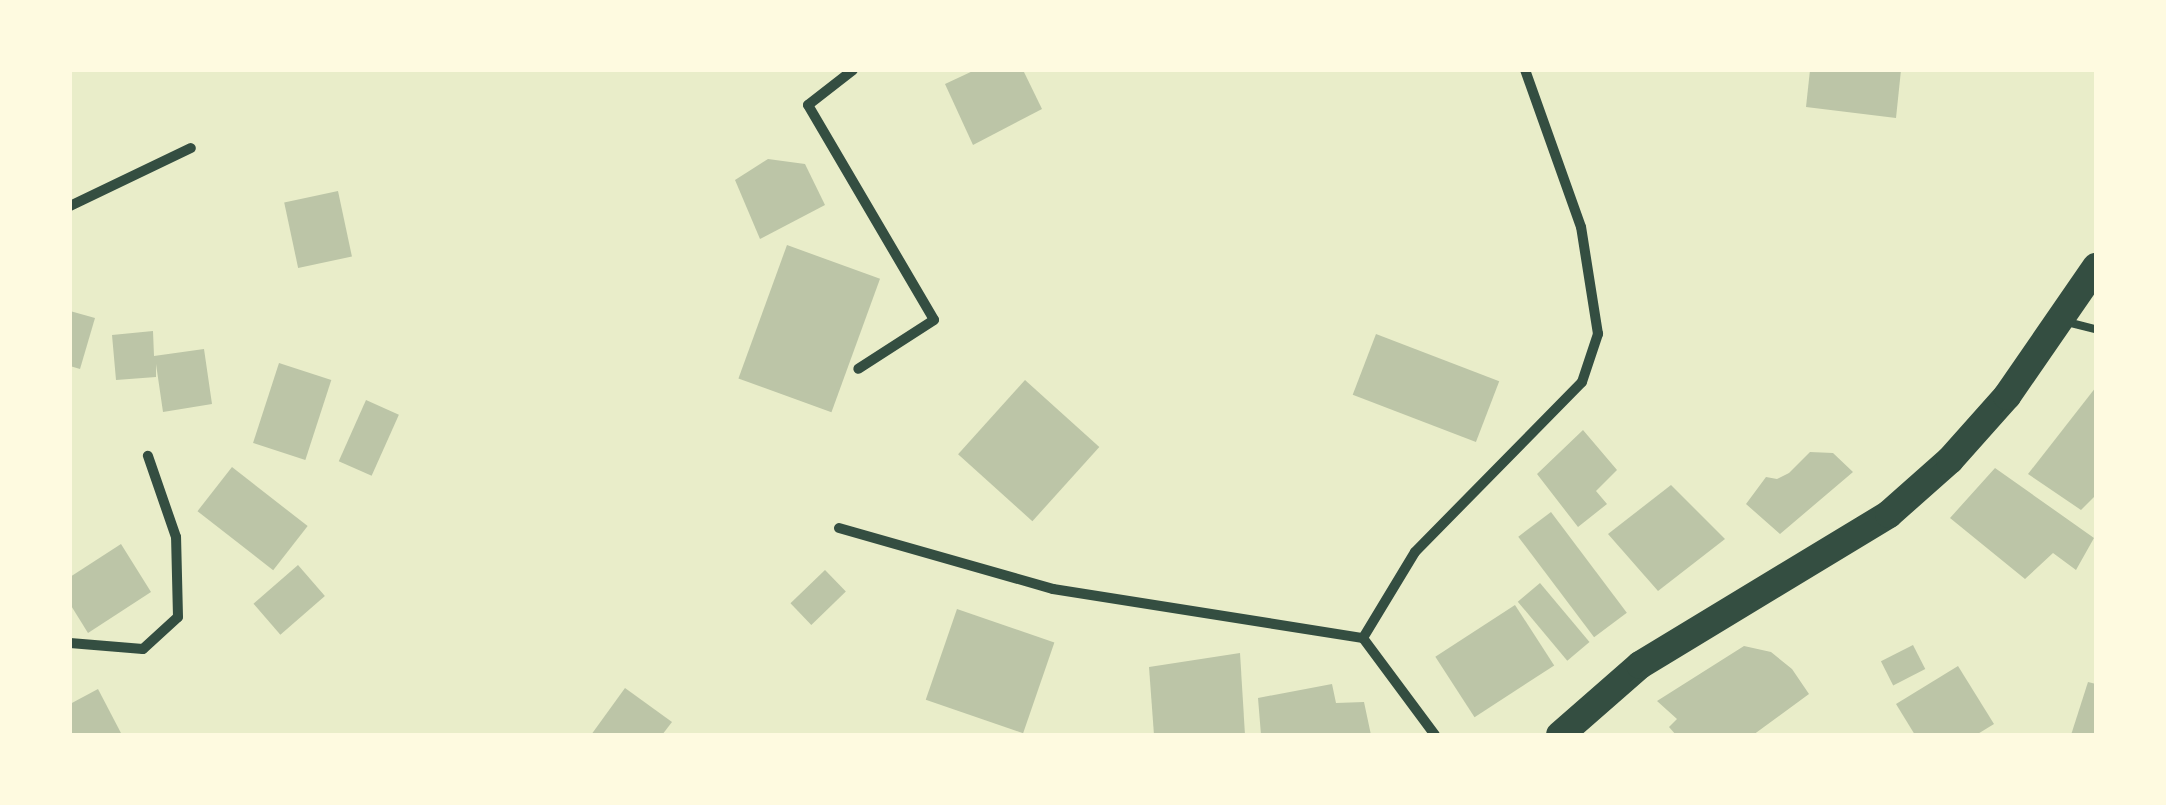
<!DOCTYPE html>
<html>
<head>
<meta charset="utf-8">
<style>
  body { margin:0 }
  #map { position:relative; width:2166px; height:805px; overflow:hidden; background:#e9edc9; font-family:Raleway,sans-serif }
  div>[style] { position:absolute }
  .building>* { inset:0; background:#bcc5a7; transform-origin:0 0 }
  .service>* { height:8px; margin:-4px; padding:0 4px; transform-origin:4px; border-radius:4px; background:#344e41 }
  .minor>* { height:10px; margin:-5px; padding:0 5px; transform-origin:5px; border-radius:5px; background:#344e41 }
  .trunk>* { height:28px; margin:-14px; padding:0 14px; transform-origin:14px; border-radius:14px; background:#344e41 }
  span { translate:-50% -50%; white-space:nowrap; text-align:center; line-height:1.15; -webkit-text-stroke:8px #fefae0; paint-order:stroke }
  .frame { position:absolute; inset:0; border:72px solid #fefae0; pointer-events:none }
</style>
</head>
<body>
<div id="map">
  <div class="building">
    <div style="clip-path:polygon(975px 70px,1023px 70px,1042px 109px,973px 145px,945px 84px)"></div>
    <div style="clip-path:polygon(1810px 70px,1901px 70px,1896px 118px,1806px 107px)"></div>
    <div style="clip-path:polygon(768px 159px,805px 164px,825px 205px,760px 239px,735px 180px)"></div>
    <div style="left:338px;top:191px;width:67px;height:55px;rotate:78deg"></div>
    <div style="left:787px;top:245px;width:99px;height:142px;rotate:20deg"></div>
    <div style="clip-path:polygon(70px 311px,95px 318px,80px 369px,70px 366px)"></div>
    <div style="clip-path:polygon(153px 331px,154px 356px,204px 349px,212px 404px,163px 412px,156px 364px,156px 377px,116px 380px,112px 335px)"></div>
    <div style="left:1376px;top:334px;width:132px;height:65px;rotate:21deg"></div>
    <div style="left:279px;top:363px;width:55px;height:84px;rotate:18deg"></div>
    <div style="left:1025px;top:380px;width:100px;height:100px;rotate:42deg"></div>
    <div style="clip-path:polygon(2096px 387px,2096px 495px,2081px 510px,2028px 474px)"></div>
    <div style="left:366px;top:400px;width:36px;height:67px;rotate:24deg"></div>
    <div style="clip-path:polygon(1583px 430px,1617px 470px,1596px 491px,1607px 504px,1578px 527px,1537px 474px)"></div>
    <div style="clip-path:polygon(1810px 452px,1833px 453px,1853px 472px,1780px 534px,1746px 504px,1766px 477px,1777px 479px,1789px 473px)"></div>
    <div style="left:232px;top:467px;width:96px;height:56px;rotate:38deg"></div>
    <div style="clip-path:polygon(1995px 468px,2094px 538px,2076px 570px,2053px 553px,2025px 579px,1950px 518px)"></div>
    <div style="clip-path:polygon(1671px 485px,1725px 539px,1658px 591px,1608px 534px)"></div>
    <div style="left:1551px;top:512px;width:126px;height:41px;rotate:53deg"></div>
    <div style="clip-path:polygon(121px 544px,151px 592px,88px 633px,70px 604px,70px 577px)"></div>
    <div style="left:298px;top:565px;width:41px;height:59px;rotate:49deg"></div>
    <div style="left:825px;top:570px;width:30px;height:48px;rotate:46deg"></div>
    <div style="left:1540px;top:583px;width:77px;height:29px;rotate:50deg"></div>
    <div style="left:1515px;top:605px;width:72px;height:95px;rotate:57deg"></div>
    <div style="left:957px;top:609px;width:103px;height:96px;rotate:19deg"></div>
    <div style="left:1913px;top:645px;width:27px;height:36px;rotate:63deg"></div>
    <div style="clip-path:polygon(1744px 646px,1771px 652px,1792px 669px,1809px 694px,1753px 735px,1676px 735px,1669px 727px,1677px 719px,1657px 701px)"></div>
    <div style="clip-path:polygon(1240px 653px,1245px 735px,1154px 735px,1149px 667px)"></div>
    <div style="clip-path:polygon(1958px 666px,1994px 724px,1976px 735px,1915px 735px,1896px 704px)"></div>
    <div style="clip-path:polygon(2088px 682px,2096px 684px,2096px 735px,2071px 735px)"></div>
    <div style="clip-path:polygon(1332px 684px,1336px 703px,1364px 702px,1371px 735px,1261px 735px,1258px 698px)"></div>
    <div style="clip-path:polygon(625px 688px,672px 722px,662px 735px,591px 735px)"></div>
    <div style="clip-path:polygon(98px 689px,122px 735px,70px 735px,70px 704px)"></div>
  </div>
  <div class="service">
    <div style="left:2067px;top:322px;width:30px;rotate:14deg"></div>
  </div>
  <div class="minor">
    <div style="left:853px;top:70px;width:57px;rotate:142.1deg"></div>
    <div style="left:808px;top:105px;width:249px;rotate:59.6deg"></div>
    <div style="left:934px;top:320px;width:90px;rotate:147.2deg"></div>
    <div style="left:70px;top:206px;width:134px;rotate:-25.6deg"></div>
    <div style="left:839px;top:528px;width:223px;rotate:15.9deg"></div>
    <div style="left:1053px;top:589px;width:314px;rotate:9deg"></div>
    <div style="left:70px;top:643px;width:73px;rotate:4.7deg"></div>
    <div style="left:143px;top:649px;width:47px;rotate:-42.4deg"></div>
    <div style="left:178px;top:617px;width:80px;rotate:-91.4deg"></div>
    <div style="left:176px;top:537px;width:86px;rotate:-109.1deg"></div>
    <div style="left:1435px;top:735px;width:121px;rotate:-126.6deg"></div>
    <div style="left:1363px;top:638px;width:100px;rotate:-58.8deg"></div>
    <div style="left:1415px;top:552px;width:238px;rotate:-45.5deg"></div>
    <div style="left:1582px;top:382px;width:51px;rotate:-71.6deg"></div>
    <div style="left:1598px;top:334px;width:108px;rotate:-99deg"></div>
    <div style="left:1581px;top:227px;width:167px;rotate:-109.6deg"></div>
  </div>
  <div class="trunk">
    <div style="left:1560px;top:735px;width:106px;rotate:-41.2deg"></div>
    <div style="left:1640px;top:665px;width:291px;rotate:-31.2deg"></div>
    <div style="left:1889px;top:514px;width:81px;rotate:-41.5deg"></div>
    <div style="left:1950px;top:460px;width:86px;rotate:-48.3deg"></div>
    <div style="left:2007px;top:396px;width:157px;rotate:-55.4deg"></div>
  </div>
  <div class="frame"></div>
</div>
</body>
</html>
